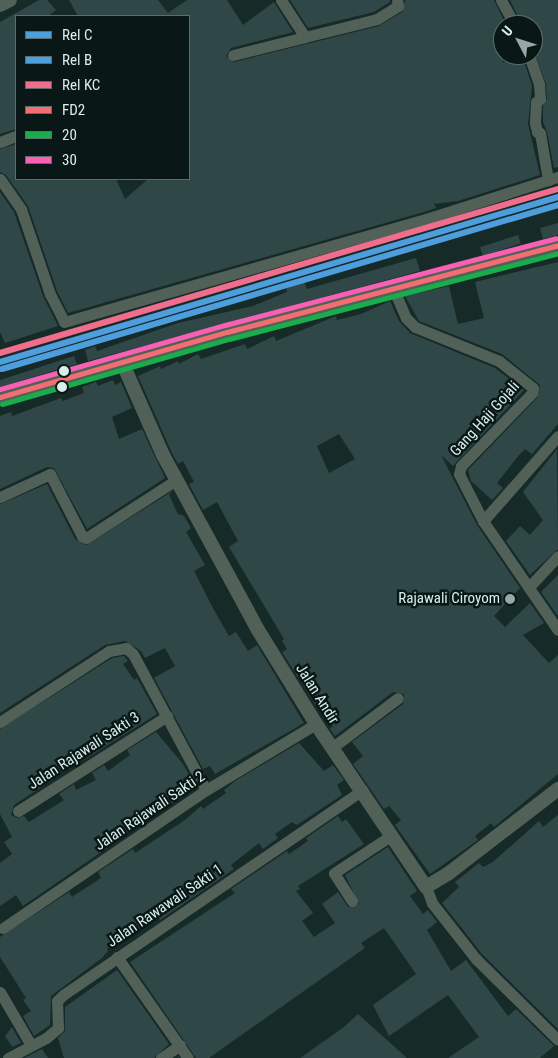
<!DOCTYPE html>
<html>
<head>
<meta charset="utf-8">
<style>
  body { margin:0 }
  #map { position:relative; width:558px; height:1058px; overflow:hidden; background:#162b28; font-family:"Roboto Condensed",sans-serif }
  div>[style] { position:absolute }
  .building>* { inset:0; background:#304747; transform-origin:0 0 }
  .minor>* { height:11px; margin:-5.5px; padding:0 5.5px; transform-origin:5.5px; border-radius:5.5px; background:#516158 }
  .tertiary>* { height:14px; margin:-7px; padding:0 7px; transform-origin:7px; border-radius:7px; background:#516158 }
  .secondary>* { height:16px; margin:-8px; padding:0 8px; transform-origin:8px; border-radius:8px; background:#506258 }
  .bus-1>* { height:5px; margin:-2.5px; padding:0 2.5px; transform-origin:2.5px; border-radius:2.5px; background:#f26e72 }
  .bus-2>* { height:5px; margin:-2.5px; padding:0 2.5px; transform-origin:2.5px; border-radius:2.5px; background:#1aad4b }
  .bus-3>* { height:5px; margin:-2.5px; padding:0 2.5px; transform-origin:2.5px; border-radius:2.5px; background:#f860b3 }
  .rail-1>* { height:6px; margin:-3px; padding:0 3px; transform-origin:3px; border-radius:3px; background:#4e9ede }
  .rail-2>* { height:6px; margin:-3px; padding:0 3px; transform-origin:3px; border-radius:3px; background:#4e9ede }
  .rail-3>* { height:6px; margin:-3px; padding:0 3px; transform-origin:3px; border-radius:3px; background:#f16d8d }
  .dots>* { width:14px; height:14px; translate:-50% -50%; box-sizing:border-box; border:2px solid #091816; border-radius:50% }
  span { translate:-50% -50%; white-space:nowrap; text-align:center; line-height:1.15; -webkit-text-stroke:5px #091816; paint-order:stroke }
  .street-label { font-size:15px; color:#d9eeea }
  .poi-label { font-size:15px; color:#d9eeea }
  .right { translate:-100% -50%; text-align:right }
  .legend { position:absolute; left:15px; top:15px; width:175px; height:165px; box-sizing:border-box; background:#091816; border:1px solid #5c6e6b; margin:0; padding:6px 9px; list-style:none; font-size:15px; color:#d9eeea }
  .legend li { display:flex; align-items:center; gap:10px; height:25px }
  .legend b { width:25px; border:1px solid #5c6e6b }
  .north { position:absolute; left:493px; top:15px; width:50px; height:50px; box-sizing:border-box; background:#091816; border:1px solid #5c6e6b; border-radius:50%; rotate:310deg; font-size:14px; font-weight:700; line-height:20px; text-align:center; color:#d9eeea }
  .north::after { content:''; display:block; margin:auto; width:18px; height:22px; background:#95aaa6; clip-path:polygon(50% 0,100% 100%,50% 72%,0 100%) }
</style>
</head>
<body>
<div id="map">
  <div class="building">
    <div style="clip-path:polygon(39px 0,47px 0,56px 10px,48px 16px,16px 16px,16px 129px,0 134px,0 22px)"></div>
    <div style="clip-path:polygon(69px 0,158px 0,168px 13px,187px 0,227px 0,243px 25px,274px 2px,293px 32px,231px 48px,226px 56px,234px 62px,379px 26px,402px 12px,405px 0,494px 0,506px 25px,503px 25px,503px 63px,513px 55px,522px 55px,532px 86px,528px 124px,540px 175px,458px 201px,434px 204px,436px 208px,424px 212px,68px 313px,57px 291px,28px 206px,6px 175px,0 172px,0 149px,16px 144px,16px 179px,116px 179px,125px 199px,148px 179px,189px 179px,189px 16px,78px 16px)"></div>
    <div style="clip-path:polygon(290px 0,390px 0,390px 2px,374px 12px,308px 28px)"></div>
    <div style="clip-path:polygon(510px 0,558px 0,558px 167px,554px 168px,547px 132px,543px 122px,543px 106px,547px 99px,546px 84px,533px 49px,533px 25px,522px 25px)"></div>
    <div style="clip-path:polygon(0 192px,14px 212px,43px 296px,58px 326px,5px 343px,0 332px)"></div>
    <div style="clip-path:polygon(558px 223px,558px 235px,543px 239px,540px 228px)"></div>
    <div style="left:518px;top:235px;width:9px;height:40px;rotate:72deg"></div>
    <div style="clip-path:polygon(416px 258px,420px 271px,88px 361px,85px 350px,95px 346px,97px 351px,178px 323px,253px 306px,287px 292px,286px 287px,304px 282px,307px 289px)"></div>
    <div style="clip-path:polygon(558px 262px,558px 424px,532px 454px,525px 449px,519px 455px,497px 483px,503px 488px,492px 500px,471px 481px,468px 470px,537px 398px,540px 385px,502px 354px,419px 321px,405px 296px,449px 286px,458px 324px,484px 318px,475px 282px)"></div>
    <div style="clip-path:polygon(evenodd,390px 301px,399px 321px,410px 333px,495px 368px,524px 390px,453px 466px,441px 455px,477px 525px,520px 588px,494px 616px,505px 627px,530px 603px,544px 623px,523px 635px,549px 663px,558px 655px,558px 774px,494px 827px,491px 823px,475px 836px,478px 840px,430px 874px,395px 825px,401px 820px,389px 806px,384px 809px,353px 764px,363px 756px,352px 742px,403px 704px,404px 694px,393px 692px,335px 736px,330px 729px,333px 726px,319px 704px,316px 706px,282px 652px,287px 649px,282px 641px,284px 639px,229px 547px,238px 541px,217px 502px,203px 510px,189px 484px,194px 482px,183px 461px,178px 464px,171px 451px,138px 376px,160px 366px,161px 369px,178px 361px,179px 364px,198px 354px,201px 359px,245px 344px,247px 349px,274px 336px,276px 341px,336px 316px,337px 320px,361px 314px,390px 301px,339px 434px,355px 459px,329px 473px,317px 446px,339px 434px)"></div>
    <div style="clip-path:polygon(74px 356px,77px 364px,0 387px,0 380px)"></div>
    <div style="clip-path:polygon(113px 380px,115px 385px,121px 382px,132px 408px,112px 417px,119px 439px,142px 429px,165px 478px,87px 529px,54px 468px,47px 467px,0 489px,0 416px,11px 412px,12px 416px,61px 398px,63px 401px,84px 393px,82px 387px,96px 382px,98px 386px)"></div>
    <div style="clip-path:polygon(557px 449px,558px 549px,530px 575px,506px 541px,520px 526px,530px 535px,543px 520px,523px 492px)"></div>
    <div style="clip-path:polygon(47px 484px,75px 539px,86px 545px,173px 491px,169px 495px,178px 514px,184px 516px,191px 528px,186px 532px,205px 565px,194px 571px,214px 610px,229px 636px,236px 632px,248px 651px,257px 645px,304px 723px,215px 774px,210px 766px,203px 769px,154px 678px,175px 666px,165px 648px,145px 658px,141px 651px,125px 641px,105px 645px,0 713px,0 504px)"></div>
    <div style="clip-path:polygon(558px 575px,558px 615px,557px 615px,541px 592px)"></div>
    <div style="clip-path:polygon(124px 656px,128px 661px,123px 664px,134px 680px,137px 678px,157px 714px,84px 760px,65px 768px,66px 771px,14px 805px,11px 815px,18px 818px,24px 816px,29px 822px,64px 800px,59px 794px,74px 784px,76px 790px,96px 780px,92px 773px,104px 765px,108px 771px,130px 755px,127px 750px,156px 732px,183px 764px,193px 782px,188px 785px,191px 790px,23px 906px,16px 895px,0 906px,0 863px,12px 854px,4px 842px,12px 837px,0 814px,0 729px,112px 658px)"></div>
    <div style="clip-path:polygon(299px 743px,324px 771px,333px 765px,344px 780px,337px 785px,342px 795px,297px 825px,292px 822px,275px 834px,278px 838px,263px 849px,259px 843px,231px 865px,234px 869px,160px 920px,158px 916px,107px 949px,108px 951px,102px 958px,51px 996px,50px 1025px,34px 1036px,23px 1016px,31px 1011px,23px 1000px,26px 998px,0 957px,0 937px,69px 892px,72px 897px,87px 887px,101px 878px,98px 872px,133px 849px,135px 853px,185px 820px,201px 806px,203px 809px,226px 793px,224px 790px,235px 781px)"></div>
    <div style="clip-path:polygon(558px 815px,558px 1029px,482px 954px,442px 903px,459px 887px,455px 882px,479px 863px,483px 867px,493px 862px,539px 821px,543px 827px)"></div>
    <div style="clip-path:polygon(338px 816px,342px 822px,346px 819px,364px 844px,298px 886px,300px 889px,296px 891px,313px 913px,302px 921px,314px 937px,335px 923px,322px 904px,338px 892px,348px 907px,359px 904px,345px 875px,388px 847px,417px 891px,410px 896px,423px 914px,428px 910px,437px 922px,427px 930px,451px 971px,466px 960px,508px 1016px,516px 1009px,554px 1046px,540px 1058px,448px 1058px,479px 1037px,448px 995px,389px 1036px,373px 1005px,416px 974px,384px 928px,361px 943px,365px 948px,209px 1058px,196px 1058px,130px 962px,235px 893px,231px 889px,287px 851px,289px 854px,308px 841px,306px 838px)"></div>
    <div style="clip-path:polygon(117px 970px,169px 1044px,154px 1058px,64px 1058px,58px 1038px,65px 1031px,65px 1007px)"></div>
    <div style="clip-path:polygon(358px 1014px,407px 1058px,300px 1058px,344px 1027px)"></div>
    <div style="clip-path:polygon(12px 1027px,21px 1043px,12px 1047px,5px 1036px)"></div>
    <div style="clip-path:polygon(42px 1049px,48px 1058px,24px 1058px)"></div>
  </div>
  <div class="minor">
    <div style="left:281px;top:0;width:44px;rotate:57deg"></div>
    <div style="left:305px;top:37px;width:74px;rotate:-14deg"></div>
    <div style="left:377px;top:19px;width:25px;rotate:-32deg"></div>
    <div style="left:398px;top:6px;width:6px;rotate:-99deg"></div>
    <div style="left:501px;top:0;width:29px;rotate:61deg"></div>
    <div style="left:233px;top:55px;width:74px;rotate:-14deg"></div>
    <div style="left:529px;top:55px;width:31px;rotate:71deg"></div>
    <div style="left:539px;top:84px;width:15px;rotate:86deg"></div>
    <div style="left:540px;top:99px;width:5px;rotate:143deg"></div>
    <div style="left:536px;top:102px;width:21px;rotate:93deg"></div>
    <div style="left:535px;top:123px;width:9px;rotate:77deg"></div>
    <div style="left:537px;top:132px;width:3px;rotate:18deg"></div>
    <div style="left:540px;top:133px;width:48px;rotate:80.3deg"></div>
    <div style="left:0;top:142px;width:17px;rotate:-21deg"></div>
    <div style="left:0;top:179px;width:37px;rotate:55deg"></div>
    <div style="left:21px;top:209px;width:90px;rotate:71.2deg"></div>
    <div style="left:50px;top:294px;width:31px;rotate:63deg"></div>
    <div style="left:64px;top:322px;width:376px;rotate:-15.9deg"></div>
    <div style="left:426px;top:219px;width:139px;rotate:-17.7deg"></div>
    <div style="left:394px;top:290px;width:30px;rotate:67deg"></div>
    <div style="left:406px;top:318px;width:13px;rotate:45deg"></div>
    <div style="left:415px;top:327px;width:91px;rotate:22deg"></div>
    <div style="left:499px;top:361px;width:43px;rotate:38.5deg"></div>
    <div style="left:533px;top:388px;width:5px;rotate:101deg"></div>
    <div style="left:532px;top:393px;width:102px;rotate:134.2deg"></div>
    <div style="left:461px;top:466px;width:8px;rotate:104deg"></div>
    <div style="left:459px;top:474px;width:53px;rotate:62.9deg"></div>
    <div style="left:483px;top:521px;width:132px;rotate:55.5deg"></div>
    <div style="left:0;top:497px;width:55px;rotate:-24.7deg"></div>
    <div style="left:50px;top:474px;width:70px;rotate:62.7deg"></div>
    <div style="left:82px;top:536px;width:4px;rotate:27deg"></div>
    <div style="left:86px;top:538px;width:107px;rotate:-32.8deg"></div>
    <div style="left:483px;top:521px;width:113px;rotate:-48.6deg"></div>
    <div style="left:529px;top:587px;width:42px;rotate:-46.9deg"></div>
    <div style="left:0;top:722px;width:130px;rotate:-33.1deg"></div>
    <div style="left:109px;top:651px;width:17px;rotate:-10deg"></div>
    <div style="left:126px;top:648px;width:9px;rotate:41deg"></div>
    <div style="left:133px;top:654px;width:154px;rotate:61.8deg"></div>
    <div style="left:333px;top:747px;width:81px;rotate:-37deg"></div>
    <div style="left:18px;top:811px;width:177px;rotate:-32.5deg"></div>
    <div style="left:426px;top:887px;width:17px;rotate:69deg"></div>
    <div style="left:432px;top:903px;width:71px;rotate:51.8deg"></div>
    <div style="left:476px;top:959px;width:115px;rotate:44.6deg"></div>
    <div style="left:352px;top:901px;width:33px;rotate:-123deg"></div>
    <div style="left:334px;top:873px;width:69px;rotate:-33.2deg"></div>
    <div style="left:3px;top:928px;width:245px;rotate:-34.2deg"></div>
    <div style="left:206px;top:790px;width:128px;rotate:-31deg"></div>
    <div style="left:117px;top:957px;width:123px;rotate:54.9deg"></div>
    <div style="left:0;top:992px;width:61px;rotate:59.7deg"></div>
    <div style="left:8px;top:1058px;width:43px;rotate:-27.8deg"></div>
    <div style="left:46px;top:1038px;width:16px;rotate:-40deg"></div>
    <div style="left:58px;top:1028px;width:27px;rotate:-92deg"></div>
    <div style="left:57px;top:1001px;width:8px;rotate:-45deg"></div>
    <div style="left:63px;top:995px;width:363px;rotate:-34.4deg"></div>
    <div style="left:161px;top:1058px;width:23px;rotate:-34deg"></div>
  </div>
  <div class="tertiary">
    <div style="left:0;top:5px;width:11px;rotate:-27deg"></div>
    <div style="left:122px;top:362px;width:102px;rotate:66.2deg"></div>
    <div style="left:163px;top:455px;width:199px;rotate:61.5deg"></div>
    <div style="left:258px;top:630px;width:110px;rotate:58.3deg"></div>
    <div style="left:316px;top:724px;width:197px;rotate:56deg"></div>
    <div style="left:426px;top:887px;width:27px;rotate:-31deg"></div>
    <div style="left:449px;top:873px;width:138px;rotate:-37.6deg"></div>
  </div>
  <div class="secondary">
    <div style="left:0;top:397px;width:236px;rotate:-16deg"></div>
    <div style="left:227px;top:332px;width:342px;rotate:-14.7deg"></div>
  </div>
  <div class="bus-1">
    <div style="left:0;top:397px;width:236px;rotate:-16deg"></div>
    <div style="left:227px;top:332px;width:342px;rotate:-14.7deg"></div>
  </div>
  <div class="bus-2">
    <div style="left:2px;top:404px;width:236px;rotate:-16deg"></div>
    <div style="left:229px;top:339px;width:340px;rotate:-14.6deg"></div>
  </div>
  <div class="bus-3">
    <div style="left:0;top:389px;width:234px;rotate:-15.9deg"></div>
    <div style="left:225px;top:325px;width:342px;rotate:-14.7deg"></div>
  </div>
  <div class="rail-1">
    <div style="left:0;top:362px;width:582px;rotate:-16.47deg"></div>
  </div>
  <div class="rail-2">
    <div style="left:2px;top:369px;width:580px;rotate:-16.43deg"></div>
  </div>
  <div class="rail-3">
    <div style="left:0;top:353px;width:582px;rotate:-16.38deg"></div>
  </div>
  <div class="dots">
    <div style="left:64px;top:371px;background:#d9eeea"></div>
    <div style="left:62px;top:387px;background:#d9eeea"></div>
    <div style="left:510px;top:599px;background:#95aaa6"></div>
  </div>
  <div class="street-label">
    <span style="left:485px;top:419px;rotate:-48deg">Gang Haji Gojali</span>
    <span style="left:317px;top:694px;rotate:58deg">Jalan Andir</span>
    <span style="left:84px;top:751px;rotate:-33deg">Jalan Rajawali Sakti 3</span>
    <span style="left:150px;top:811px;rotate:-34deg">Jalan Rajawali Sakti 2</span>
    <span style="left:165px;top:906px;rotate:-34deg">Jalan Rawawali Sakti 1</span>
  </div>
  <div class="poi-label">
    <span class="right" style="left:500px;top:599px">Rajawali Ciroyom</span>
  </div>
  <ul class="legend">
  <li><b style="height:6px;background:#4e9ede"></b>Rel C</li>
  <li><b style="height:6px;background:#4e9ede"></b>Rel B</li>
  <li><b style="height:6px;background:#f16d8d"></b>Rel KC</li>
  <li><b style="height:6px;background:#f26e72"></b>FD2</li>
  <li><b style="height:6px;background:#1aad4b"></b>20</li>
  <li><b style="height:6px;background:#f860b3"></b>30</li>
  </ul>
  <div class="north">U</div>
</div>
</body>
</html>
